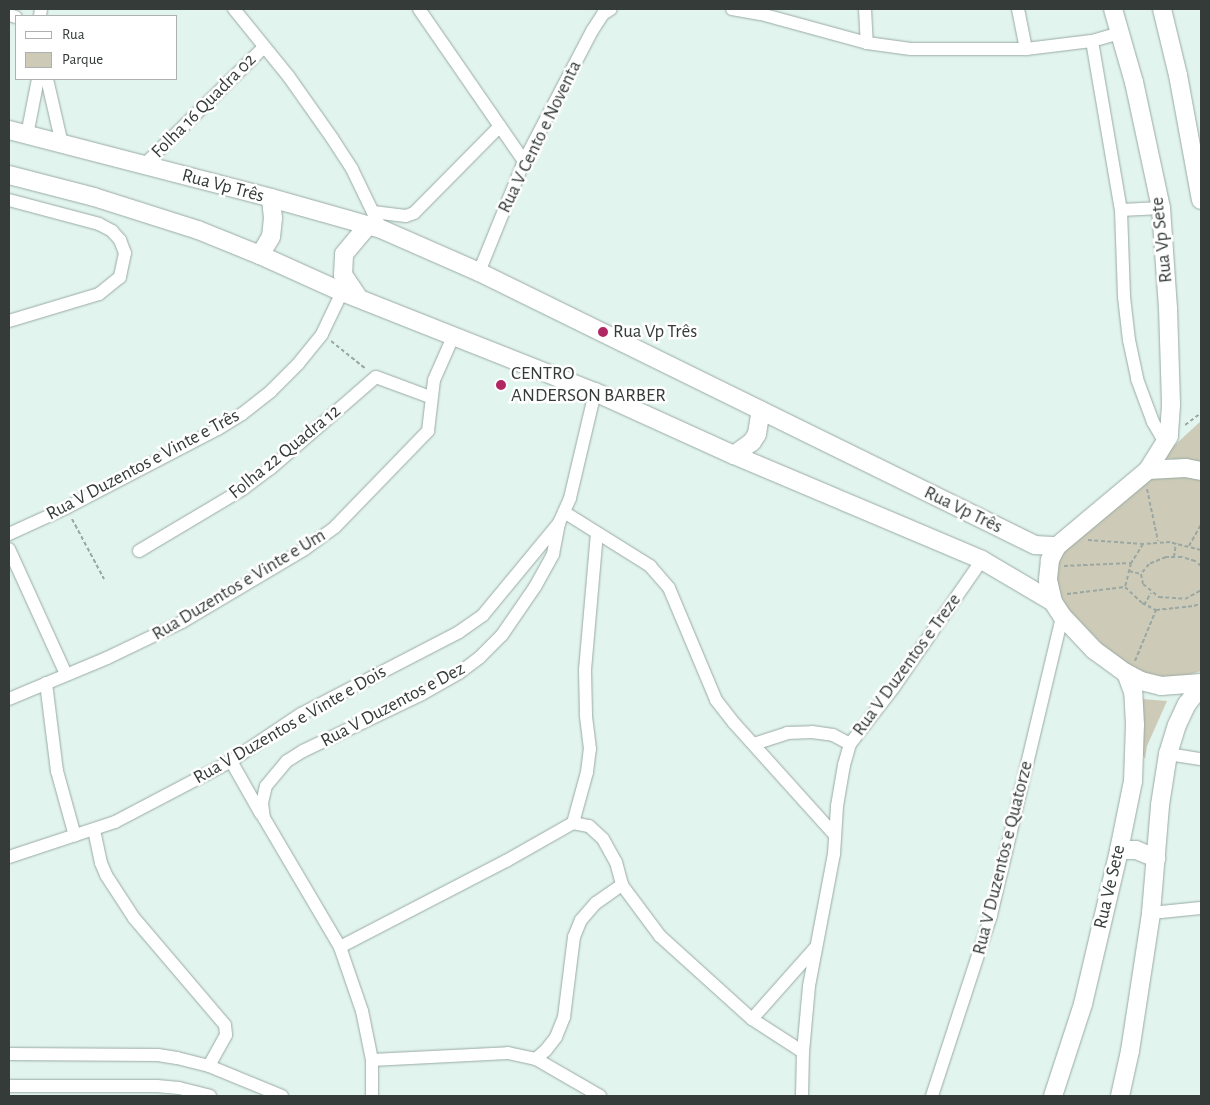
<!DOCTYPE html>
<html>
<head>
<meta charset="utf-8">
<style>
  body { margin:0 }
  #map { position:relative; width:1210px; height:1105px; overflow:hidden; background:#e2f4ee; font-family:"Alegreya Sans",sans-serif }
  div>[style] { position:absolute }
  .green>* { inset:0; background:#cdcbb7 }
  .path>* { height:2px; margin-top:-1px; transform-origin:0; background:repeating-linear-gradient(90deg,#9aa7a3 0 4px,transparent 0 6.5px) }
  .roads { filter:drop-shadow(0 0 1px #99aaa4) drop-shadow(0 0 1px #99aaa4) }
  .street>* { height:12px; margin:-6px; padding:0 6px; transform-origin:6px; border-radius:6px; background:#fff }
  .secondary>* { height:18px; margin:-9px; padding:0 9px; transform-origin:9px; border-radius:9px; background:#fff }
  .dots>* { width:14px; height:14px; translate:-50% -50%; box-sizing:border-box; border:2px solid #fff; border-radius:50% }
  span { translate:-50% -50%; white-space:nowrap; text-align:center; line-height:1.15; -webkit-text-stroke:5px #fff; paint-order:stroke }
  .street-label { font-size:19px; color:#343b39 }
  .poi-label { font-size:19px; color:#343b39 }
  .left { translate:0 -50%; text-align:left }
  .frame { position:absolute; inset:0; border:10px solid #343b39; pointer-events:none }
  .legend { position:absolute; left:15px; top:15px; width:162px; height:65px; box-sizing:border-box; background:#fff; border:1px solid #aeb1b0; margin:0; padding:6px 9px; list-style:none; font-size:15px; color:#343b39 }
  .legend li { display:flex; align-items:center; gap:10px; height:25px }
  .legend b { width:25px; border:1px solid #aeb1b0 }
</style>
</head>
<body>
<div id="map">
  <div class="green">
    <div style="clip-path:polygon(1201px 421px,1201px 462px,1162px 458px,1165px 454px)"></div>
    <div style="clip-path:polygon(1168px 474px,1201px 479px,1201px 671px,1181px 678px,1148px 678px,1112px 655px,1052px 592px,1053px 561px,1140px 481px)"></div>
    <div style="clip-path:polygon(1142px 699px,1167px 701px,1147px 746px,1145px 759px,1143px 755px)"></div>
  </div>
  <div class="path">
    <div style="left:331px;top:341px;width:45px;rotate:38.7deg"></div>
    <div style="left:1185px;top:425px;width:20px;rotate:-37deg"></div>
    <div style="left:1147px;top:489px;width:53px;rotate:78.1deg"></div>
    <div style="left:72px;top:519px;width:68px;rotate:61.9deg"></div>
    <div style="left:1088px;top:540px;width:55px;rotate:4.2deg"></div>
    <div style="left:1189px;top:546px;width:25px;rotate:-61deg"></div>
    <div style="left:1201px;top:550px;width:32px;rotate:-166deg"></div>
    <div style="left:1170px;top:542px;width:27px;rotate:176deg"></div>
    <div style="left:1143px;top:544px;width:22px;rotate:122deg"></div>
    <div style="left:1131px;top:563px;width:25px;rotate:104deg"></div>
    <div style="left:1125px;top:587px;width:23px;rotate:43deg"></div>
    <div style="left:1142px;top:603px;width:16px;rotate:27deg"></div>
    <div style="left:1156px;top:610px;width:38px;rotate:-6deg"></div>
    <div style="left:1194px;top:606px;width:8px;rotate:-23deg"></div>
    <div style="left:1174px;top:557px;width:14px;rotate:-82deg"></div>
    <div style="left:1064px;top:566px;width:67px;rotate:-2.6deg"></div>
    <div style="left:1201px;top:566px;width:8px;rotate:-140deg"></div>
    <div style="left:1195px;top:561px;width:14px;rotate:-163deg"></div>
    <div style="left:1182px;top:557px;width:16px;rotate:180deg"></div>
    <div style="left:1166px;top:557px;width:18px;rotate:158deg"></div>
    <div style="left:1149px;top:564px;width:13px;rotate:129deg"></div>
    <div style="left:1141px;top:574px;width:10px;rotate:79deg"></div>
    <div style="left:1143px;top:584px;width:21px;rotate:39deg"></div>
    <div style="left:1159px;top:597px;width:26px;rotate:4deg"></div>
    <div style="left:1185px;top:599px;width:18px;rotate:-29deg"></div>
    <div style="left:1129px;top:571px;width:12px;rotate:14deg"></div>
    <div style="left:1067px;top:594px;width:58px;rotate:-6.9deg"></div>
    <div style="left:1144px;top:605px;width:14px;rotate:-60deg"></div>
    <div style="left:1135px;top:661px;width:55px;rotate:-67.6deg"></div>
  </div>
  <div class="roads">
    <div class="street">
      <div style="left:234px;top:9px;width:87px;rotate:51deg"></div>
      <div style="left:289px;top:77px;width:75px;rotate:54.8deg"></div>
      <div style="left:332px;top:138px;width:37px;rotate:57deg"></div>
      <div style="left:352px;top:169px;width:67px;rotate:64.2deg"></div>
      <div style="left:419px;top:9px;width:185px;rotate:55.4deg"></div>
      <div style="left:732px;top:9px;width:29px;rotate:10deg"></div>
      <div style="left:761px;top:14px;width:110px;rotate:15.3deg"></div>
      <div style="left:867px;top:43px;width:44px;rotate:7.8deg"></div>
      <div style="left:911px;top:49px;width:115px"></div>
      <div style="left:1026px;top:49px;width:66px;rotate:-6.9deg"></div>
      <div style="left:1092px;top:41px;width:29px;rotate:-16deg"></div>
      <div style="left:865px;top:9px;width:34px;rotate:87deg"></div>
      <div style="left:1018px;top:9px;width:41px;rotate:78.7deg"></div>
      <div style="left:9px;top:15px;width:7px;rotate:16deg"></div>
      <div style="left:40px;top:16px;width:7px;rotate:-82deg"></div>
      <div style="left:1092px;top:41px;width:171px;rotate:80.3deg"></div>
      <div style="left:1121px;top:210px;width:87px;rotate:88deg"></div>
      <div style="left:1124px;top:297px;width:43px;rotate:83.4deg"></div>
      <div style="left:1129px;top:340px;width:40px;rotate:78deg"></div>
      <div style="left:1137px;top:379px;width:46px;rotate:69.6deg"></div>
      <div style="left:1153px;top:422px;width:24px;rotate:60deg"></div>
      <div style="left:47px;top:79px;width:67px;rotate:77deg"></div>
      <div style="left:27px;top:135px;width:57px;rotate:-78.9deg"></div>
      <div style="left:144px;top:165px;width:168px;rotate:-44.5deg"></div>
      <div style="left:9px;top:200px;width:93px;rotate:14.9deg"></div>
      <div style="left:99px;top:224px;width:15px;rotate:28deg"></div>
      <div style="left:112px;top:231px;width:12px;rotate:48deg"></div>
      <div style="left:120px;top:240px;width:14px;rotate:69deg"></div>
      <div style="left:125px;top:253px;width:25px;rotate:102deg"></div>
      <div style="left:120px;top:277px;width:27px;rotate:141deg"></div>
      <div style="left:99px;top:294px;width:94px;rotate:163.3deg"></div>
      <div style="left:1121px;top:210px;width:40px;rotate:-2.9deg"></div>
      <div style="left:373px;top:212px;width:33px;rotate:7deg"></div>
      <div style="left:406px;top:216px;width:9px;rotate:-21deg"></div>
      <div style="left:414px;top:213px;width:122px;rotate:-45.3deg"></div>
      <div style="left:479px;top:272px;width:120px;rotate:-67.9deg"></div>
      <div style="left:524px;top:161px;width:147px;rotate:-62.4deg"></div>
      <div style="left:592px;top:31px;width:20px;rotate:-57deg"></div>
      <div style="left:603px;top:14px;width:9px;rotate:-32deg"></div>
      <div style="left:564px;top:512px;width:102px;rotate:32.1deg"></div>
      <div style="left:650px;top:566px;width:29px;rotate:49deg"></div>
      <div style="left:669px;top:588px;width:121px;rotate:67.2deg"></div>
      <div style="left:716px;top:700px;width:29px;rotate:52deg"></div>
      <div style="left:734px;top:723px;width:151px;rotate:48deg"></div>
      <div style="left:9px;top:534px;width:63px;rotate:-24.5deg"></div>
      <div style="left:66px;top:508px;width:171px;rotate:-27.5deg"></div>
      <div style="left:218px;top:429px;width:28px;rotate:-32deg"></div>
      <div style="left:242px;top:414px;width:36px;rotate:-38deg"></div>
      <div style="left:270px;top:392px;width:40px;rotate:-45deg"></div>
      <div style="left:298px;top:364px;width:38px;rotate:-51deg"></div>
      <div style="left:322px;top:334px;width:47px;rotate:-64.5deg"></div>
      <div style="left:9px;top:549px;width:137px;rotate:65.5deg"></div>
      <div style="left:139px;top:551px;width:121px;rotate:-30.8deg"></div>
      <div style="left:243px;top:489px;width:34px;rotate:-37deg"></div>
      <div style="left:270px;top:469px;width:140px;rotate:-41deg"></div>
      <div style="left:376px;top:377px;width:58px;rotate:20.3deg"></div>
      <div style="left:46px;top:683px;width:89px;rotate:82.9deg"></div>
      <div style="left:57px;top:771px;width:67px;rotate:74.5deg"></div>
      <div style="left:9px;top:699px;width:106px;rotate:-22.7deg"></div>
      <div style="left:107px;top:658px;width:83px;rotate:-25.6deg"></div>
      <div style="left:182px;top:622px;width:143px;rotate:-30.7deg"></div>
      <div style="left:305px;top:549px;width:37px;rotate:-36deg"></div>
      <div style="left:335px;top:527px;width:134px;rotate:-45.9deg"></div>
      <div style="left:428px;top:431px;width:51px;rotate:-83.3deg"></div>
      <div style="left:434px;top:380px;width:47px;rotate:-66.2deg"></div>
      <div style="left:754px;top:744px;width:35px;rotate:-18deg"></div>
      <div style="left:787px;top:733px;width:25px;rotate:-2deg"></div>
      <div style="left:812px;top:732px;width:21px;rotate:8deg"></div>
      <div style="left:833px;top:735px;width:19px;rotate:28deg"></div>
      <div style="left:1168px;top:754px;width:33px;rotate:9deg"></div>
      <div style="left:231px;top:761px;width:61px;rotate:60.5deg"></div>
      <div style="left:573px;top:823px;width:53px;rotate:-74.6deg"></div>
      <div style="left:587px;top:772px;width:23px;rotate:-83deg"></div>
      <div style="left:590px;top:749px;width:35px;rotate:-97deg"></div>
      <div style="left:586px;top:714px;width:44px;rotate:-91.3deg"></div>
      <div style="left:585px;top:670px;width:137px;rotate:-85deg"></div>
      <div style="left:94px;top:830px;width:34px;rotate:78deg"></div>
      <div style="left:101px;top:863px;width:13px;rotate:67deg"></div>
      <div style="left:106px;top:875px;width:51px;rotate:56.9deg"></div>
      <div style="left:134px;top:918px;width:140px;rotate:49.6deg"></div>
      <div style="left:225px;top:1025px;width:10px;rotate:84deg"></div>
      <div style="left:226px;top:1035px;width:35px;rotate:119deg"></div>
      <div style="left:9px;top:857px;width:112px;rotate:-18.3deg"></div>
      <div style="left:115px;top:822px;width:131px;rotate:-27.7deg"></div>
      <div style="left:231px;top:761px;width:84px;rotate:-33.9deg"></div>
      <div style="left:301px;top:714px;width:178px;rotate:-27.4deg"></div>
      <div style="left:459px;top:632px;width:29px;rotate:-35deg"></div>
      <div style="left:483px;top:615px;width:119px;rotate:-50.4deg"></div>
      <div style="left:1151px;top:913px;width:50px;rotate:-5.7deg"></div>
      <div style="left:340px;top:947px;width:187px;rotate:-27.4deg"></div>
      <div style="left:506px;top:861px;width:77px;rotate:-29.6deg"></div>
      <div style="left:573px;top:823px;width:16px;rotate:11deg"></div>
      <div style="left:589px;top:826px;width:19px;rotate:43deg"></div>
      <div style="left:603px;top:839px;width:26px;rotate:61deg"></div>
      <div style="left:616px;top:862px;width:24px;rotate:75deg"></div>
      <div style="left:622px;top:885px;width:64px;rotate:53.3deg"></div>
      <div style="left:660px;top:936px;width:124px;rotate:42.1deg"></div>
      <div style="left:752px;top:1019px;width:61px;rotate:32.9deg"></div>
      <div style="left:752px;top:1019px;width:95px;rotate:-48.4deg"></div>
      <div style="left:9px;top:1054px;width:149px;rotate:0.4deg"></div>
      <div style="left:158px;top:1055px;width:19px;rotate:9deg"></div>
      <div style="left:177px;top:1058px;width:33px;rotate:14deg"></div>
      <div style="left:209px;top:1066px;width:79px;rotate:22.3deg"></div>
      <div style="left:536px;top:1059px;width:13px;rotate:-42deg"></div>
      <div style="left:546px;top:1050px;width:16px;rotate:-52deg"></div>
      <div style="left:556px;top:1037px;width:22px;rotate:-68deg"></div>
      <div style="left:564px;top:1017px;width:81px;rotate:-82.9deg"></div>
      <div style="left:574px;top:937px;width:18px;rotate:-68deg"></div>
      <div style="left:581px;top:920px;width:23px;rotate:-49deg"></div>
      <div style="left:596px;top:903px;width:32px;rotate:-35deg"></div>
      <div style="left:372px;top:1060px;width:136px;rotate:-2.9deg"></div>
      <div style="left:508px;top:1053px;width:29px;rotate:12deg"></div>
      <div style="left:536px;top:1059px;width:74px;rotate:30deg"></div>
      <div style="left:9px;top:1086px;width:148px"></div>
      <div style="left:157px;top:1086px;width:22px;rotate:5deg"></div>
      <div style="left:179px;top:1088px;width:32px;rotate:14deg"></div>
      <div style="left:372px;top:1096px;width:36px;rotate:-90deg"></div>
      <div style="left:372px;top:1060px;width:50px;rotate:-101.5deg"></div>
      <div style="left:362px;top:1011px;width:68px;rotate:-109deg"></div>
      <div style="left:340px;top:947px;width:150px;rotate:-120.5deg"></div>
      <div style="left:264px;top:818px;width:15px;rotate:-98deg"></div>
      <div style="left:262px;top:803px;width:17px;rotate:-77deg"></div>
      <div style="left:266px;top:786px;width:33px;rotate:-50deg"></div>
      <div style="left:287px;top:761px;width:19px;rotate:-32deg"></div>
      <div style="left:303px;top:751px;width:132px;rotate:-25.6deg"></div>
      <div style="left:422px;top:694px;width:43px;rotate:-29.6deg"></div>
      <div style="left:459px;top:673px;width:26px;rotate:-37deg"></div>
      <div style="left:480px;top:657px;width:31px;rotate:-45deg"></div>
      <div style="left:502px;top:635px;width:58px;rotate:-55.5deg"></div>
      <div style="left:535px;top:587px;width:38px;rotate:-61deg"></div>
      <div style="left:553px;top:554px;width:32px;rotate:-79deg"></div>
      <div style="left:559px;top:523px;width:27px;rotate:-66deg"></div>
      <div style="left:570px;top:498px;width:109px;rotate:-76.7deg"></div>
      <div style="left:802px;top:1096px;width:44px;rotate:-88.7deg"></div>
      <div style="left:803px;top:1052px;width:66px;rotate:-84.8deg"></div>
      <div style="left:809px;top:986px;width:134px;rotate:-79.3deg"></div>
      <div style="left:834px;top:854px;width:48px;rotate:-86.4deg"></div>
      <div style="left:837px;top:806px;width:42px;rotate:-80.3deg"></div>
      <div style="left:844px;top:765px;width:22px;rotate:-74deg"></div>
      <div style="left:850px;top:744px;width:72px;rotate:-52.3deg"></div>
      <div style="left:894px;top:687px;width:155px;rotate:-55.3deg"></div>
      <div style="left:932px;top:1096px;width:190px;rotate:-71.9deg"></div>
      <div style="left:991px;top:915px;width:307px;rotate:-76.6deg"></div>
    </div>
    <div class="secondary">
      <div style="left:1113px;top:9px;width:76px;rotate:74deg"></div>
      <div style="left:1134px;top:82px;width:129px;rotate:77.9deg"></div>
      <div style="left:1161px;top:208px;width:100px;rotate:86deg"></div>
      <div style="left:1168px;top:308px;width:97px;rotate:88.2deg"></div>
      <div style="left:1171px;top:405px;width:31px;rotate:94deg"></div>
      <div style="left:1169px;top:436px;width:40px;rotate:122deg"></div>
      <div style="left:1162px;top:9px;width:68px;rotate:76.4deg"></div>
      <div style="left:1178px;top:75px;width:127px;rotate:79.6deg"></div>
      <div style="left:9px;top:130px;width:271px;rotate:14.5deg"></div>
      <div style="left:271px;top:198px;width:114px;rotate:15.7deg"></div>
      <div style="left:381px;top:229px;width:107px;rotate:23.7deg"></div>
      <div style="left:479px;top:272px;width:619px;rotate:26.15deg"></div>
      <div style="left:1035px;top:545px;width:22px;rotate:3deg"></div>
      <div style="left:9px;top:175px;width:88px;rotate:14.5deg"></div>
      <div style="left:94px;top:197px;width:109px;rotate:17.6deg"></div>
      <div style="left:198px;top:230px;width:67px;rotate:22deg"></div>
      <div style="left:260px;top:255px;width:90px;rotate:24.3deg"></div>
      <div style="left:342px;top:292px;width:272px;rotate:21.6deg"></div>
      <div style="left:595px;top:392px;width:153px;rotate:24.4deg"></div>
      <div style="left:734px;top:455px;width:269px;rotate:22.9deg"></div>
      <div style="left:982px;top:560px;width:82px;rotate:30.6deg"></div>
      <div style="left:260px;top:255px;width:21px;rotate:-59deg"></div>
      <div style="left:271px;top:237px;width:19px;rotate:-84deg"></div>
      <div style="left:273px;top:218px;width:20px;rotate:-96deg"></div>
      <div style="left:358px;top:297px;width:27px;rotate:-124deg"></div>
      <div style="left:343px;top:275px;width:21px;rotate:-87deg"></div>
      <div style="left:344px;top:254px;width:38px;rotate:-50deg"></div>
      <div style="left:734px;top:455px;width:22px;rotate:-36deg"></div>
      <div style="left:752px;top:442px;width:9px;rotate:-58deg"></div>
      <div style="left:757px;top:434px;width:24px;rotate:-81deg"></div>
      <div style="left:1201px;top:471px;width:16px;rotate:-169deg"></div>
      <div style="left:1185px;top:468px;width:37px;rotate:177deg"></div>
      <div style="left:1148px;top:470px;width:119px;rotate:140.1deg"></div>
      <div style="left:1057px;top:546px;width:16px;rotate:117deg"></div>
      <div style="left:1050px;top:560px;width:20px;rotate:96deg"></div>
      <div style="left:1048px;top:580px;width:23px;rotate:77deg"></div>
      <div style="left:1053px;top:602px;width:17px;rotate:57deg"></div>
      <div style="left:1062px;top:616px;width:47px;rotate:46.7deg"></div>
      <div style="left:1094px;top:650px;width:39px;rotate:36deg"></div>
      <div style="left:1126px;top:673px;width:17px;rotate:28deg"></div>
      <div style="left:1141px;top:681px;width:21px;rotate:14deg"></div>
      <div style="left:1161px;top:686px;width:40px;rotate:-4.3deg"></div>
      <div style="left:1119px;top:850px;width:17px"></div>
      <div style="left:1136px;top:850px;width:22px;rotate:22deg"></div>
      <div style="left:1053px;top:1096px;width:97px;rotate:-71.9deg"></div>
      <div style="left:1083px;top:1004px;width:158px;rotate:-76.8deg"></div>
      <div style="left:1119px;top:850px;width:70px;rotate:-78.5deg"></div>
      <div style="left:1133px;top:781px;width:56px;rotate:-88deg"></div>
      <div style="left:1135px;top:725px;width:33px;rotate:-93deg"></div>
      <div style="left:1133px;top:692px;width:20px;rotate:-110deg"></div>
      <div style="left:1120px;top:1096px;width:46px;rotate:-77.5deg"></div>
      <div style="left:1130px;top:1051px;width:140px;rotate:-81.3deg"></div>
      <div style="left:1151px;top:913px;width:108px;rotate:-85.2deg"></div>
      <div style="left:1160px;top:805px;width:52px;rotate:-81.1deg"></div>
      <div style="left:1168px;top:754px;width:30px;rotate:-73deg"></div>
      <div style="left:1177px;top:725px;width:23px;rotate:-65deg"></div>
      <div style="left:1187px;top:704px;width:23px;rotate:-52deg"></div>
    </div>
  </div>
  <div class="dots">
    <div style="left:603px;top:332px;background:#b12764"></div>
    <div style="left:501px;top:385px;background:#b12764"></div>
  </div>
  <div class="street-label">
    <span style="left:204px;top:106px;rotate:-45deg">Folha 16 Quadra 02</span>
    <span style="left:540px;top:137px;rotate:-64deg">Rua V Cento e Noventa</span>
    <span style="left:223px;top:186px;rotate:15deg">Rua Vp Três</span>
    <span style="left:1162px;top:240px;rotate:-96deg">Rua Vp Sete</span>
    <span style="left:285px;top:452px;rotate:-39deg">Folha 22 Quadra 12</span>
    <span style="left:143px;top:465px;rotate:-28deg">Rua V Duzentos e Vinte e Três</span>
    <span style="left:963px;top:510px;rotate:26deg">Rua Vp Três</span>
    <span style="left:239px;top:585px;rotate:-31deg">Rua Duzentos e Vinte e Um</span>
    <span style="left:907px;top:665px;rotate:-54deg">Rua V Duzentos e Treze</span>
    <span style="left:393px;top:705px;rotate:-28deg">Rua V Duzentos e Dez</span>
    <span style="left:290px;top:725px;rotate:-30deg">Rua V Duzentos e Vinte e Dois</span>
    <span style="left:1003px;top:858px;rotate:-76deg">Rua V Duzentos e Quatorze</span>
    <span style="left:1110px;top:887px;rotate:-77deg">Rua Ve Sete</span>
  </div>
  <div class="poi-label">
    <span class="left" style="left:613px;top:332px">Rua Vp Três</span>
    <span class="left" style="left:511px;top:385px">CENTRO<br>ANDERSON BARBER</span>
  </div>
  <div class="frame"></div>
  <ul class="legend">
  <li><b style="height:6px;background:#fff"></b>Rua</li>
  <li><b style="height:14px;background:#cdcbb7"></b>Parque</li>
  </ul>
</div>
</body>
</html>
